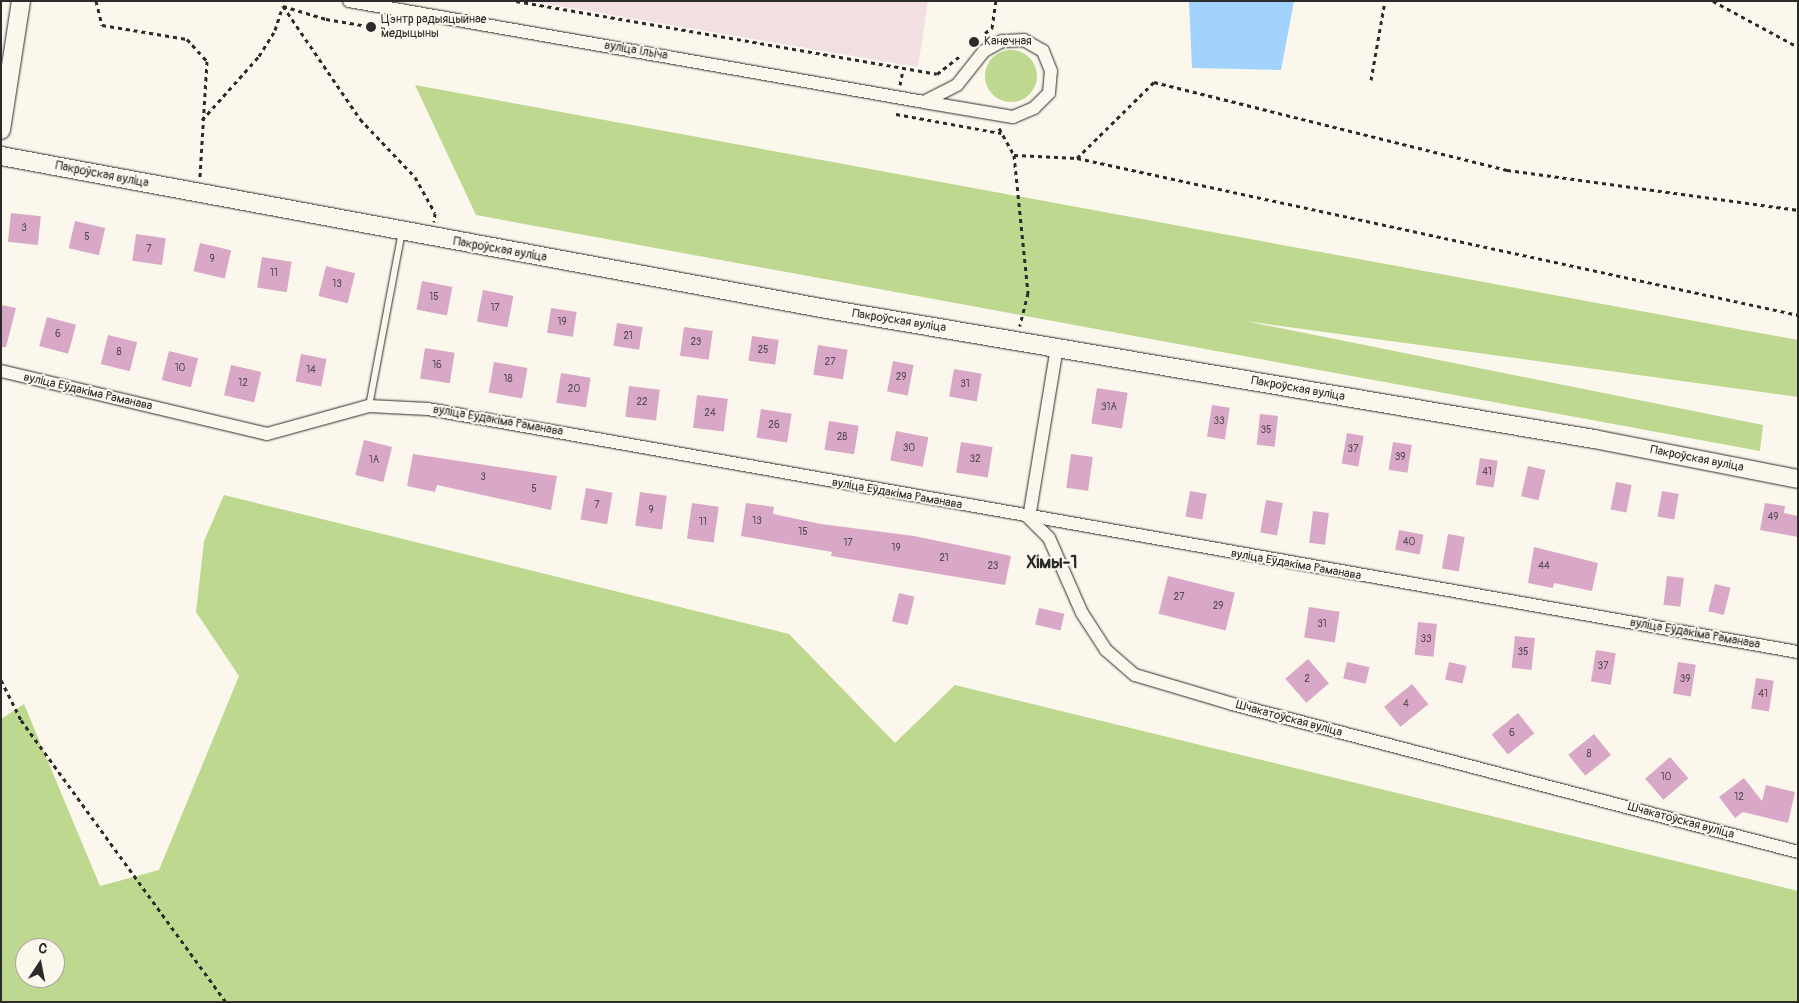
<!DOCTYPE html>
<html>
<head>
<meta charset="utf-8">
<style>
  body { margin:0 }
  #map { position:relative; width:1799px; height:1003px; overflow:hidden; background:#fbf7ec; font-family:Pangolin,sans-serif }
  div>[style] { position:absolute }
  .built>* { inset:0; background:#f1dfe1 }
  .green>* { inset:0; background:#bed88f }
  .round { border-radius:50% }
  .water>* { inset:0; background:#a2d2fe }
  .building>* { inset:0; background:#d9a8c6; transform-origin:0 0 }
  .path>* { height:3px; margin-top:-1.5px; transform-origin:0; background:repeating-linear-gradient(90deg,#2b2b2b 0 4px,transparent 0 8px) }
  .roads { filter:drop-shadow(0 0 1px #2b2b2b) drop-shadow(0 0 1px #2b2b2b) }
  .lane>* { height:6px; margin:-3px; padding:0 3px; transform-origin:3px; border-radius:3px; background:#fbf7ec }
  .street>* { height:12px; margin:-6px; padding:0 6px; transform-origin:6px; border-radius:6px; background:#fbf7ec }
  .secondary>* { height:18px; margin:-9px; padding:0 9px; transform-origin:9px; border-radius:9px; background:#fbf7ec }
  .dots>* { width:14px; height:14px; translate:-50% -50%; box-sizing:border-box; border:2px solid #fbf7ec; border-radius:50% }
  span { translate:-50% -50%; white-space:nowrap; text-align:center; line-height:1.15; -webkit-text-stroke:4px #fbf7ec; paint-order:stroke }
  .number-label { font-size:10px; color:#564a52 }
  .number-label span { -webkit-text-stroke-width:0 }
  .poi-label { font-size:12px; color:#2b2b2b }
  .left { translate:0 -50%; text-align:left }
  .street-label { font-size:12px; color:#2b2b2b }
  .district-label { font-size:18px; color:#2b2b2b; font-weight:700 }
  .frame { position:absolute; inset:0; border:2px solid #2b2b2b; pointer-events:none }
  .north { position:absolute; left:15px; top:938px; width:50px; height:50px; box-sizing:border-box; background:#fbf7ec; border:1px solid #a8a59f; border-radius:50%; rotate:11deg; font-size:14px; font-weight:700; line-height:20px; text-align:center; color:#2b2b2b }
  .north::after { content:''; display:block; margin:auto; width:18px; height:22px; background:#2b2b2b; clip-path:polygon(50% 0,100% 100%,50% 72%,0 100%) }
</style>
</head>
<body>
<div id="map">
  <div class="built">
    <div style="clip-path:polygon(530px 1px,928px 1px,918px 67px)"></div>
  </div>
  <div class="green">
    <div class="round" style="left:985px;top:50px;width:52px;height:52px"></div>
    <div style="clip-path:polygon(415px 85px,1798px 340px,1798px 397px,1245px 321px,1763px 425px,1760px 451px,476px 215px)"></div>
    <div style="clip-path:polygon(evenodd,224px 495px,789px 634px,895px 743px,955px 685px,1798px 891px,1798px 1002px,1px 1002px,1px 719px,24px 704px,100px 886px,159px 870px,239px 676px,196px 612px,204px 541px,224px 495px,25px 948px,55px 948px,55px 978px,25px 978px,25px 948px)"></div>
  </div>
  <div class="water">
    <div style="clip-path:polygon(1189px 1px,1294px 1px,1281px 70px,1192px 68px)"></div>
  </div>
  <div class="building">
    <div style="left:11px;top:213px;width:30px;height:29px;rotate:6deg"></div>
    <div style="left:75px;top:221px;width:31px;height:28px;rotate:13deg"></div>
    <div style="left:136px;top:234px;width:30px;height:27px;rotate:8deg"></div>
    <div style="left:200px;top:243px;width:32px;height:29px;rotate:13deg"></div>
    <div style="left:262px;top:257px;width:30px;height:31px;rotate:9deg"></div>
    <div style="left:326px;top:266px;width:30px;height:31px;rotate:14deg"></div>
    <div style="left:422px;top:281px;width:31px;height:29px;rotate:11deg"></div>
    <div style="left:483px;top:290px;width:31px;height:32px;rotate:11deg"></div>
    <div style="clip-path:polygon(1px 305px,16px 308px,6px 347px,1px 347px)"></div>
    <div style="left:551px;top:308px;width:26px;height:25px;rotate:9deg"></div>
    <div style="left:47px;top:317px;width:30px;height:30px;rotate:15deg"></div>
    <div style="left:617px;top:323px;width:26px;height:23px;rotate:9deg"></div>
    <div style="left:684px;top:327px;width:29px;height:29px;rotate:8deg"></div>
    <div style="left:108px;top:335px;width:30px;height:30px;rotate:14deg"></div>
    <div style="left:752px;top:336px;width:27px;height:25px;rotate:8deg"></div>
    <div style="left:818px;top:345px;width:30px;height:30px;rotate:9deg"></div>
    <div style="left:425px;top:348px;width:30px;height:31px;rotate:9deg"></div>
    <div style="left:169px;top:351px;width:30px;height:30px;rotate:14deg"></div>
    <div style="left:301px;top:354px;width:26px;height:28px;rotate:11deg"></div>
    <div style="left:893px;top:361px;width:21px;height:31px;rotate:11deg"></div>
    <div style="left:494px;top:362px;width:34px;height:31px;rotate:10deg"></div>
    <div style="left:231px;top:365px;width:31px;height:31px;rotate:13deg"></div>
    <div style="left:954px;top:369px;width:28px;height:28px;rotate:10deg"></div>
    <div style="left:561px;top:373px;width:30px;height:30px;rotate:9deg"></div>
    <div style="left:629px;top:386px;width:31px;height:31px;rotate:7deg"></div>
    <div style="left:1097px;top:388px;width:31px;height:36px;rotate:9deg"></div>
    <div style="left:697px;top:395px;width:31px;height:33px;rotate:7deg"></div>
    <div style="left:1212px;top:405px;width:18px;height:32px;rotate:9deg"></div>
    <div style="left:761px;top:409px;width:31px;height:29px;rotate:9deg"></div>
    <div style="left:1260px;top:414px;width:18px;height:31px;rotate:6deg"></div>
    <div style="left:829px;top:421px;width:30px;height:29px;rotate:9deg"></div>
    <div style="left:896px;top:431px;width:33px;height:30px;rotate:11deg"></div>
    <div style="left:1347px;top:433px;width:17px;height:31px;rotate:10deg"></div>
    <div style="left:364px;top:440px;width:29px;height:36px;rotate:14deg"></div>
    <div style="left:961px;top:442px;width:32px;height:31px;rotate:9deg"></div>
    <div style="left:1393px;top:442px;width:19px;height:28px;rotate:9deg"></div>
    <div style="clip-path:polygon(413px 454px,557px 476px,551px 510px,437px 485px,435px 492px,407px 486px)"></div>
    <div style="left:1071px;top:454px;width:22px;height:34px;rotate:8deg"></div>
    <div style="left:1480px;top:458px;width:18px;height:27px;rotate:9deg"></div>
    <div style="left:1528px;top:466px;width:18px;height:31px;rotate:13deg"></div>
    <div style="left:1616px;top:482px;width:16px;height:28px;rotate:11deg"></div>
    <div style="left:586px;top:488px;width:27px;height:32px;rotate:10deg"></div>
    <div style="left:1190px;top:491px;width:17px;height:26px;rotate:10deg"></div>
    <div style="left:1662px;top:491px;width:17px;height:26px;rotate:10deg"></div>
    <div style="left:640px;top:492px;width:27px;height:34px;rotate:8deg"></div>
    <div style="left:1266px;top:500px;width:17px;height:33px;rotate:10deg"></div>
    <div style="left:692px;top:503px;width:27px;height:36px;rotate:8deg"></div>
    <div style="clip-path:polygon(746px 503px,774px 507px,773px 514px,821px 524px,914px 536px,1011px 556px,1005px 585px,831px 556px,832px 552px,741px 536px)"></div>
    <div style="clip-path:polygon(1765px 503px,1785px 506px,1784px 513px,1798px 516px,1798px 537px,1760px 530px)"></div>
    <div style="left:1313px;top:511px;width:16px;height:32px;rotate:7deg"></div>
    <div style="left:1399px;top:530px;width:25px;height:20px;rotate:11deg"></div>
    <div style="left:1448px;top:534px;width:17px;height:35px;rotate:10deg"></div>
    <div style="clip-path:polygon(1534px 547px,1598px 563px,1592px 591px,1554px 583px,1553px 588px,1528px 583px)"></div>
    <div style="left:1168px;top:576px;width:69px;height:39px;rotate:14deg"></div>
    <div style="left:1667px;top:576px;width:17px;height:29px;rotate:7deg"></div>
    <div style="left:1715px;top:584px;width:16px;height:28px;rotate:14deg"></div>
    <div style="left:899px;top:593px;width:16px;height:29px;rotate:14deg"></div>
    <div style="left:1309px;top:607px;width:31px;height:31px;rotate:9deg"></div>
    <div style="left:1039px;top:608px;width:26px;height:17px;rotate:13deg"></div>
    <div style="left:1418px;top:622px;width:19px;height:33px;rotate:6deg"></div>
    <div style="left:1515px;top:636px;width:20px;height:32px;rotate:6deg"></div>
    <div style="left:1596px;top:650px;width:20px;height:32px;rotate:9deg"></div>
    <div style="left:1308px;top:659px;width:32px;height:30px;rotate:49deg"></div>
    <div style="left:1347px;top:662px;width:23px;height:17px;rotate:13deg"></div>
    <div style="left:1449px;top:662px;width:18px;height:18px;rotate:13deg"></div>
    <div style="left:1678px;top:662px;width:18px;height:32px;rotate:9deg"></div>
    <div style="left:1756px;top:678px;width:18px;height:31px;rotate:9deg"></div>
    <div style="left:1412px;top:684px;width:26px;height:36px;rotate:51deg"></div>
    <div style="left:1518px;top:713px;width:26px;height:34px;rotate:51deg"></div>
    <div style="left:1594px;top:734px;width:27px;height:33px;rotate:51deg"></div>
    <div style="left:1670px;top:757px;width:28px;height:33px;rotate:49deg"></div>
    <div style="clip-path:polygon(1744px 778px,1762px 801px,1766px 785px,1795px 792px,1788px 823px,1743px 812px,1735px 818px,1719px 797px)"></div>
  </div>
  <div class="path">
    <div style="left:96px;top:1px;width:25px;rotate:76deg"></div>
    <div style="left:102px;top:25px;width:86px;rotate:9.4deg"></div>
    <div style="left:187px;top:39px;width:30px;rotate:48deg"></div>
    <div style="left:207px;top:61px;width:116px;rotate:93.5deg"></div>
    <div style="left:516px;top:1px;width:427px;rotate:9.8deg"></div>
    <div style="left:937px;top:74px;width:29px;rotate:-38deg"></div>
    <div style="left:1713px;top:1px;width:97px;rotate:28.4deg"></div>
    <div style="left:283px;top:6px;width:137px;rotate:55.7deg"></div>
    <div style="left:360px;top:119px;width:80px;rotate:46.5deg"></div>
    <div style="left:415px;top:177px;width:41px;rotate:60.9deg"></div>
    <div style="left:435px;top:213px;width:9px;rotate:96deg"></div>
    <div style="left:283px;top:6px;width:45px;rotate:16.8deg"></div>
    <div style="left:326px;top:19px;width:72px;rotate:9.6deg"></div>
    <div style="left:985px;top:33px;width:9px;rotate:-36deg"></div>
    <div style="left:992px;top:28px;width:27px;rotate:-82deg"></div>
    <div style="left:1371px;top:80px;width:80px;rotate:-80deg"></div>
    <div style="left:900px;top:85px;width:16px;rotate:-79deg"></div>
    <div style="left:896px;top:114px;width:107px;rotate:10.3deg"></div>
    <div style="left:202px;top:120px;width:86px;rotate:-48.3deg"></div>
    <div style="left:259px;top:56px;width:31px;rotate:-58deg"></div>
    <div style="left:275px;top:30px;width:25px;rotate:-72deg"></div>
    <div style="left:999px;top:128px;width:31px;rotate:61deg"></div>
    <div style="left:1014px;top:155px;width:139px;rotate:84.2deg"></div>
    <div style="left:1028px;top:293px;width:34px;rotate:104deg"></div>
    <div style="left:1014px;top:155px;width:63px;rotate:2.7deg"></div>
    <div style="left:1077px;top:158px;width:738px;rotate:12.28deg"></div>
    <div style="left:1077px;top:158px;width:108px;rotate:-44.6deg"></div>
    <div style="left:1154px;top:82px;width:364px;rotate:14deg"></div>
    <div style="left:1507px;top:170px;width:294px;rotate:7.8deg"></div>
    <div style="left:1px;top:680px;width:45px;rotate:63.4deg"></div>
    <div style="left:21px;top:720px;width:349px;rotate:54deg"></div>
  </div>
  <div class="roads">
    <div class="lane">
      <div style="left:369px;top:406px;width:177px;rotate:-79.3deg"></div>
    </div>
    <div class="street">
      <div style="left:349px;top:1px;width:584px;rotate:9.96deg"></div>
      <div style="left:924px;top:102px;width:90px;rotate:9.6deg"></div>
      <div style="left:1013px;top:117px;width:23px;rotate:-23deg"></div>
      <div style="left:1034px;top:108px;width:21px;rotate:-45deg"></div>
      <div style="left:1049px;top:93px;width:22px;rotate:-85deg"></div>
      <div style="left:1051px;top:71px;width:22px;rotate:-112deg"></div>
      <div style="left:1043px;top:51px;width:22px;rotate:-150deg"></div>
      <div style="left:1024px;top:40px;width:22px;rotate:177deg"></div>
      <div style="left:1002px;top:41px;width:21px;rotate:151deg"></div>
      <div style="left:984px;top:51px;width:43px;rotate:128.5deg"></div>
      <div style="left:957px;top:85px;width:37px;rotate:153deg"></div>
      <div style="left:1057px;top:347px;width:173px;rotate:99.3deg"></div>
      <div style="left:1029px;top:518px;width:28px;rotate:45deg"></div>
      <div style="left:1049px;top:538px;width:82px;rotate:66.3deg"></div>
      <div style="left:1082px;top:613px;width:44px;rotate:57deg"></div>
      <div style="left:1106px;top:650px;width:38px;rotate:41deg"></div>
      <div style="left:1135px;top:675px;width:101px;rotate:16.6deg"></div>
      <div style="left:1232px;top:704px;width:585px;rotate:14.65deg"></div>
      <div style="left:1px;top:371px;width:273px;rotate:13.3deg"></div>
      <div style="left:267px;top:434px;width:106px;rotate:-15.4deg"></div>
      <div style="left:369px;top:406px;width:59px;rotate:2.9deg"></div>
      <div style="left:428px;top:409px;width:1391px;rotate:10.06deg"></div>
    </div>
    <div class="secondary">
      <div style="left:1px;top:130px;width:131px;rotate:-81.2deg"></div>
      <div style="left:1px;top:156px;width:834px;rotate:10.5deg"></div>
      <div style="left:821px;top:308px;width:784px;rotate:9.62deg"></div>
      <div style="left:1594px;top:439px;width:208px;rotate:11.1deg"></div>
    </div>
  </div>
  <div class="dots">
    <div style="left:371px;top:27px;background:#2b2b2b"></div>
    <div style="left:974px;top:42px;background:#2b2b2b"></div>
  </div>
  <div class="number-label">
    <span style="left:24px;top:229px">3</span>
    <span style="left:87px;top:238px">5</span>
    <span style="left:149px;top:250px">7</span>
    <span style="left:212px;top:260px">9</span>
    <span style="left:274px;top:274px">11</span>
    <span style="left:337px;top:285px">13</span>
    <span style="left:434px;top:298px">15</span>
    <span style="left:495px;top:309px">17</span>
    <span style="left:562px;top:323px">19</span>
    <span style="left:58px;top:335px">6</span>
    <span style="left:628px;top:337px">21</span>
    <span style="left:696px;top:343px">23</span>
    <span style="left:763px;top:351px">25</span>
    <span style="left:119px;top:353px">8</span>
    <span style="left:830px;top:363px">27</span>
    <span style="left:437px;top:366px">16</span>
    <span style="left:180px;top:369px">10</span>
    <span style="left:311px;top:371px">14</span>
    <span style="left:901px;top:378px">29</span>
    <span style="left:508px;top:380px">18</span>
    <span style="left:243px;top:384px">12</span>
    <span style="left:965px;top:385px">31</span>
    <span style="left:574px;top:390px">20</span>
    <span style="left:642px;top:403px">22</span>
    <span style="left:1109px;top:408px">31А</span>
    <span style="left:710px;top:414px">24</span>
    <span style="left:1219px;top:422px">33</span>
    <span style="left:774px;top:426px">26</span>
    <span style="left:1266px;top:431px">35</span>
    <span style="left:842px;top:438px">28</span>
    <span style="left:909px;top:449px">30</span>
    <span style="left:1353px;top:450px">37</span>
    <span style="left:1400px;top:458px">39</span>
    <span style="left:975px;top:460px">32</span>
    <span style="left:374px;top:461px">1А</span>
    <span style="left:1487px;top:473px">41</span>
    <span style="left:483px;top:478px">3</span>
    <span style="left:534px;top:490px">5</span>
    <span style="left:597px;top:506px">7</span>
    <span style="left:651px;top:511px">9</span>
    <span style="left:1773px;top:518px">49</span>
    <span style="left:757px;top:522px">13</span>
    <span style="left:703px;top:523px">11</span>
    <span style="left:803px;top:533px">15</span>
    <span style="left:1409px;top:543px">40</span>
    <span style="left:848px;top:544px">17</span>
    <span style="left:896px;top:549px">19</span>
    <span style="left:944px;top:559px">21</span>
    <span style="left:993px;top:567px">23</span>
    <span style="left:1544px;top:567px">44</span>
    <span style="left:1179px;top:598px">27</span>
    <span style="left:1218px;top:607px">29</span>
    <span style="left:1322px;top:625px">31</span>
    <span style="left:1426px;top:640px">33</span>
    <span style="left:1523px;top:653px">35</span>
    <span style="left:1603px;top:667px">37</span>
    <span style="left:1307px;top:680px">2</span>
    <span style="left:1685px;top:680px">39</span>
    <span style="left:1763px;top:695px">41</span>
    <span style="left:1406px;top:705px">4</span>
    <span style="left:1512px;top:734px">6</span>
    <span style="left:1589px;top:755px">8</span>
    <span style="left:1666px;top:778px">10</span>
    <span style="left:1739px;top:798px">12</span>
  </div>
  <div class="poi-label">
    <span class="left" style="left:381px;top:27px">Цэнтр радыяцыйнае<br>медыцыны</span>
    <span class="left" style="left:984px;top:42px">Канечная</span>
  </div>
  <div class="street-label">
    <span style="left:636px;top:51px;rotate:10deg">вуліца Ільіча</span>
    <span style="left:102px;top:175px;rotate:11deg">Пакроўская вуліца</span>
    <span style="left:500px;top:250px;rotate:10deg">Пакроўская вуліца</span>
    <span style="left:899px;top:321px;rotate:9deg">Пакроўская вуліца</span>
    <span style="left:1298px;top:389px;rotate:10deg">Пакроўская вуліца</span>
    <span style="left:88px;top:392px;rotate:13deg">вуліца Еўдакіма Раманава</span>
    <span style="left:498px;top:421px;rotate:10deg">вуліца Еўдакіма Раманава</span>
    <span style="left:1697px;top:459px;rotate:11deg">Пакроўская вуліца</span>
    <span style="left:897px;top:494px;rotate:10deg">вуліца Еўдакіма Раманава</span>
    <span style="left:1296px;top:565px;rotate:10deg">вуліца Еўдакіма Раманава</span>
    <span style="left:1695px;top:634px;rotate:10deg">вуліца Еўдакіма Раманава</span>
    <span style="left:1289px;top:719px;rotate:15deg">Шчакатоўская вуліца</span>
    <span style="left:1681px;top:821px;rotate:15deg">Шчакатоўская вуліца</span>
  </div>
  <div class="district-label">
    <span style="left:1052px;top:563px">Хімы-1</span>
  </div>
  <div class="frame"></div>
  <div class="north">С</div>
</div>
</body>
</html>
